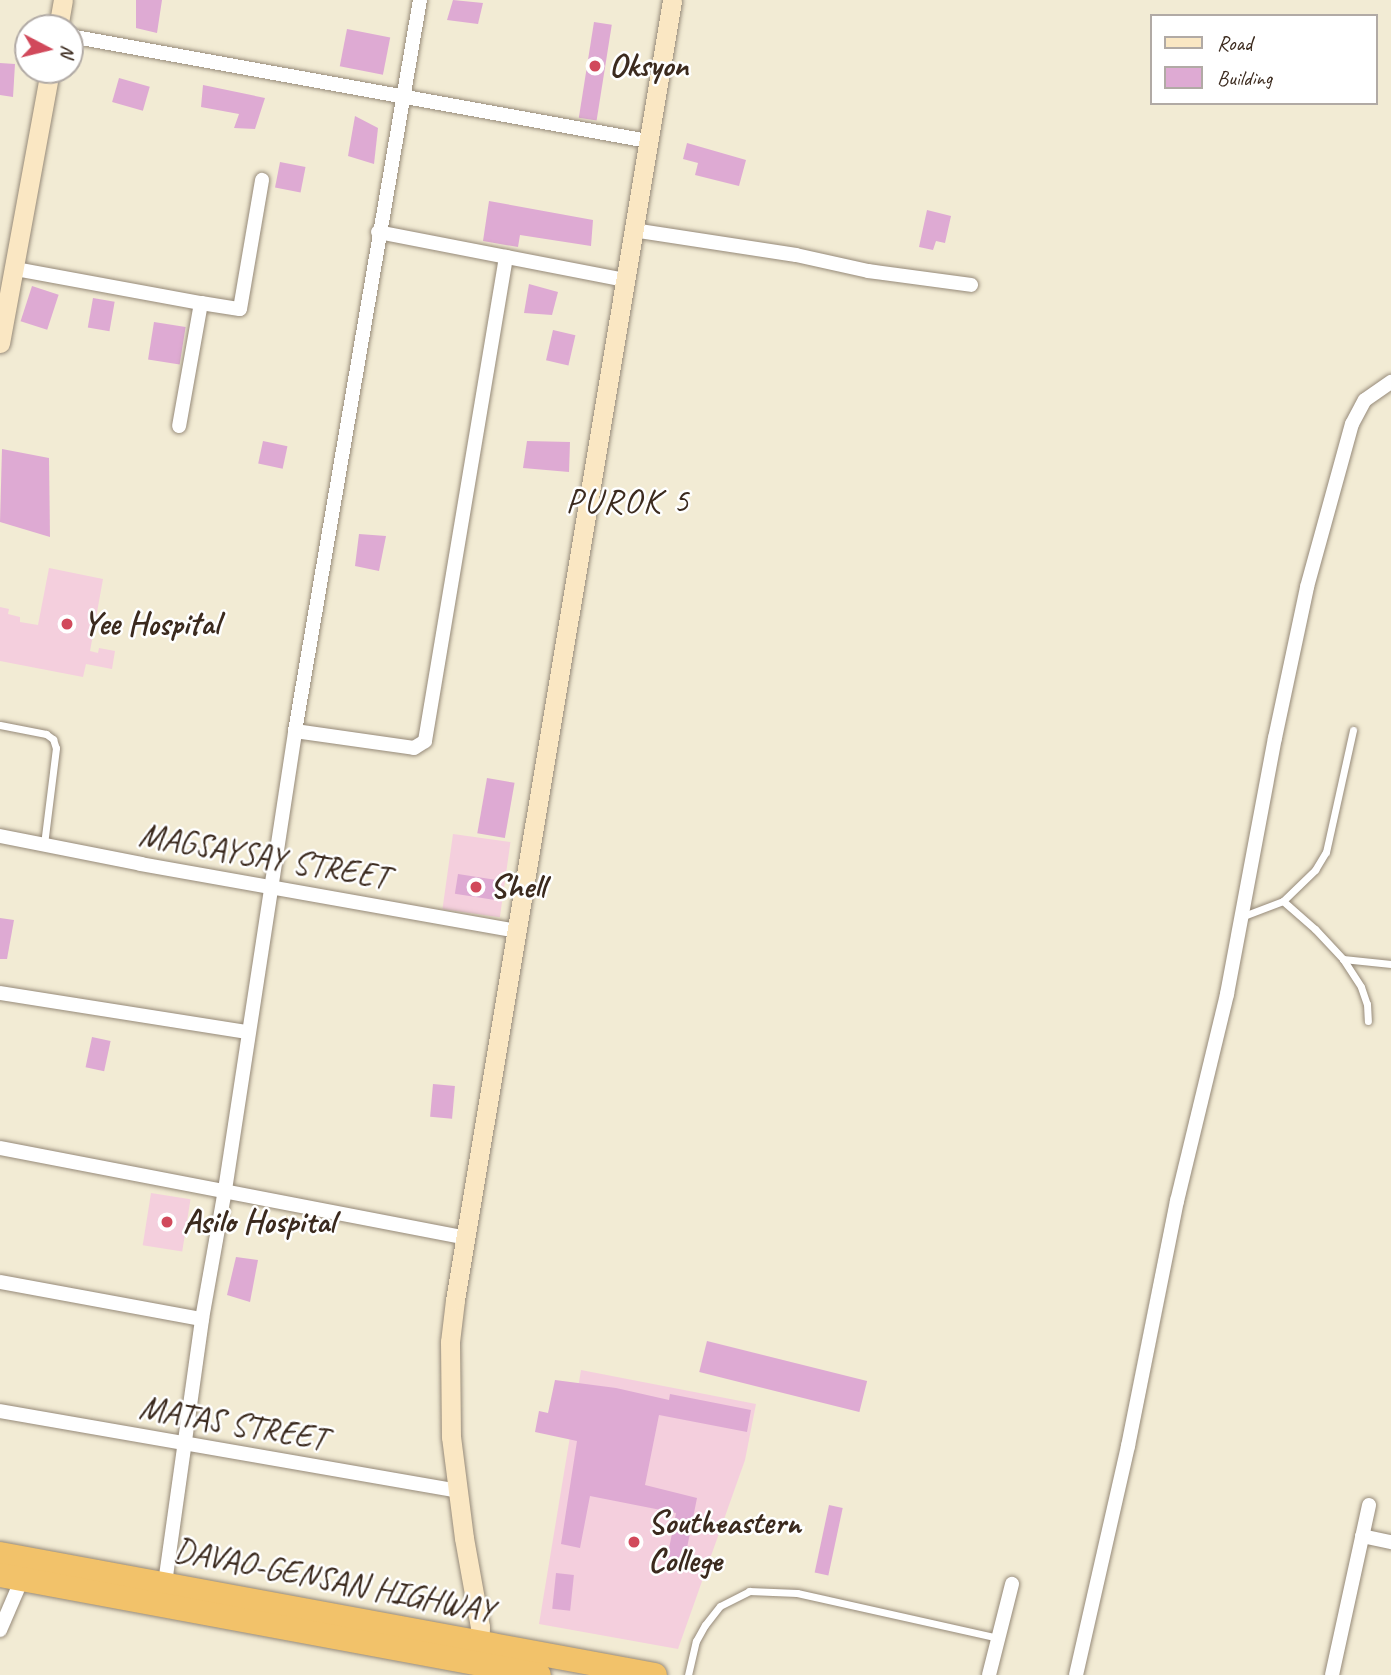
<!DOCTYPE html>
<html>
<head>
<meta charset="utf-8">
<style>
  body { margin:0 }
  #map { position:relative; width:1391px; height:1675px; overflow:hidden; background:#f2ebd4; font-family:Caveat,sans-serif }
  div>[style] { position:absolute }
  .built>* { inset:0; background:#f4cfdd; transform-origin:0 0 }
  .building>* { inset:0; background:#deaad3; transform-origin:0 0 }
  .roads { filter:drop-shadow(0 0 2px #968a79) drop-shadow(0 0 2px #968a79) }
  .lane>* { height:7px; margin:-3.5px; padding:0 3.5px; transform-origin:3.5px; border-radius:3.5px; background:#fff }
  .street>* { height:14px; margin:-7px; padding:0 7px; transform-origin:7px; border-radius:7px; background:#fff }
  .secondary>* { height:19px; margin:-9.5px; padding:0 9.5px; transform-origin:9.5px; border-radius:9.5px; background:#fae7c3 }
  .highway>* { height:24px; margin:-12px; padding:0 12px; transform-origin:12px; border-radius:12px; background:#f2c26a }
  .dots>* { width:19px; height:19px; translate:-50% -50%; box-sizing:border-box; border:4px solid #fff; border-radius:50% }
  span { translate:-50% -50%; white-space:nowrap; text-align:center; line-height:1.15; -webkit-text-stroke:5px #fff; paint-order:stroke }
  .poi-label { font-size:33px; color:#3b2a1e; font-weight:700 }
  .left { translate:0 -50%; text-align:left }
  .street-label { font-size:33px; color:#3b2a1e }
  .neighbourhood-label { font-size:35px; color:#3b2a1e; letter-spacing:2px }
  .legend { position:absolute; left:1150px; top:14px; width:228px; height:91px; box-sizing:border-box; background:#fff; border:2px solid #b1aaa5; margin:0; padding:9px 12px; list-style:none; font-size:21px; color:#3b2a1e }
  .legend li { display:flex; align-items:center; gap:14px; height:35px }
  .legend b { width:35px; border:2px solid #b1aaa5 }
  .north { position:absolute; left:14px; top:14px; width:70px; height:70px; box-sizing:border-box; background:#fff; border:2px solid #b1aaa5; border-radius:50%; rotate:97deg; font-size:19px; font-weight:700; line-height:28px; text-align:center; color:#3b2a1e }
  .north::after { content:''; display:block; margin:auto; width:24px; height:32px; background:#d1495b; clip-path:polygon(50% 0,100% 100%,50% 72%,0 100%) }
</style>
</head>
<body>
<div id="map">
  <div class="built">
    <div style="clip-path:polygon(49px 568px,103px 579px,90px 651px,98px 653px,99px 648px,115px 651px,112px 669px,86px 664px,83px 677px,0 661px,0 607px,9px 609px,8px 614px,20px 617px,20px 622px,38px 625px)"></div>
    <div style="left:453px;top:834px;width:58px;height:76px;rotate:8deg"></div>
    <div style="left:151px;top:1193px;width:40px;height:53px;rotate:9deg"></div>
    <div style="clip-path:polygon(581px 1370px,756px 1404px,745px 1460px,678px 1649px,539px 1624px)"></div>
  </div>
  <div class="building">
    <div style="clip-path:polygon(136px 0,162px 0,157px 33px,136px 28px)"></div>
    <div style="clip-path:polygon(453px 0,483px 3px,478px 24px,447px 20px)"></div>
    <div style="left:594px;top:22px;width:18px;height:97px;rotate:9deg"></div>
    <div style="left:347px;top:29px;width:44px;height:38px;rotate:11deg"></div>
    <div style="clip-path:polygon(0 63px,15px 64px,13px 97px,0 95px)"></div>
    <div style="left:119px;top:78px;width:32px;height:25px;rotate:16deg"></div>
    <div style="clip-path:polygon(203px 85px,265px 98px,255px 129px,234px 128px,239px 114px,201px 107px)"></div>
    <div style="clip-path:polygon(355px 116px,378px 128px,374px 164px,348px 156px)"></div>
    <div style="clip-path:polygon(687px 143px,746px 160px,739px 186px,695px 175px,698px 163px,683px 159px)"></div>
    <div style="left:280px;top:162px;width:26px;height:26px;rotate:11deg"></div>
    <div style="clip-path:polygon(489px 201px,593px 220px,591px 246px,520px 235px,518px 247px,483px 241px)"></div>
    <div style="clip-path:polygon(927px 210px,951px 216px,945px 243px,936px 241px,933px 250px,919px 247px)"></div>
    <div style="clip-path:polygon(529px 284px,558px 292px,552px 315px,524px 313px)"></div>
    <div style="left:32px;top:286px;width:28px;height:37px;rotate:18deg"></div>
    <div style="left:93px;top:298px;width:22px;height:30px;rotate:10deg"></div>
    <div style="left:154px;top:322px;width:32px;height:38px;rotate:9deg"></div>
    <div style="left:553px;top:330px;width:23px;height:31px;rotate:13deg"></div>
    <div style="left:263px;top:441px;width:25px;height:23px;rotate:12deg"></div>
    <div style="clip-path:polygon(527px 441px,570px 442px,569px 472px,523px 468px)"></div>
    <div style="clip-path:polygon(2px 449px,49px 458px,50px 537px,0 522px)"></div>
    <div style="clip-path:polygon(359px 534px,386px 536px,379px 571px,355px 566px)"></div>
    <div style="left:487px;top:778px;width:28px;height:56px;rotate:10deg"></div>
    <div style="left:458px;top:874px;width:39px;height:20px;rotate:9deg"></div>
    <div style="clip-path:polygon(0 918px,14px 920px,7px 959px,0 959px)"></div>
    <div style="left:92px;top:1037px;width:19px;height:31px;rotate:12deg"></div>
    <div style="left:433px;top:1084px;width:22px;height:33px;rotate:5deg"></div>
    <div style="clip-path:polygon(236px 1257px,258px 1260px,250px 1302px,227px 1295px)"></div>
    <div style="left:707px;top:1341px;width:165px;height:32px;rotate:14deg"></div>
    <div style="clip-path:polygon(555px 1380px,616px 1388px,669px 1400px,670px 1394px,751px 1410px,747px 1432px,659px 1415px,645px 1485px,697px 1498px,682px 1573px,665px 1569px,676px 1513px,590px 1496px,580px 1548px,561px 1544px,577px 1441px,535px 1432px,539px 1411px,548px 1413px)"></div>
    <div style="left:829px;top:1505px;width:14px;height:69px;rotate:12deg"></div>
    <div style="left:556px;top:1573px;width:18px;height:36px;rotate:6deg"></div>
  </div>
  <div class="roads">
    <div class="lane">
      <div style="left:0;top:725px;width:47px;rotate:11.1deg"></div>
      <div style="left:46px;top:734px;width:9px;rotate:36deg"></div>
      <div style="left:53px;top:739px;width:9px;rotate:72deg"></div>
      <div style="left:56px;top:748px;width:98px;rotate:97.1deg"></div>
      <div style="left:1283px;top:901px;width:43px;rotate:41.2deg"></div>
      <div style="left:1315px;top:929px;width:41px;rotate:47deg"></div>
      <div style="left:1343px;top:959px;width:33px;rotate:57deg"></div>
      <div style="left:1361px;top:987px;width:18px;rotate:71deg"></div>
      <div style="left:1367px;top:1004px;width:17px;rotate:87deg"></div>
      <div style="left:1241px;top:917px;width:45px;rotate:-20.9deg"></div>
      <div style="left:1283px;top:901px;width:45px;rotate:-44.1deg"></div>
      <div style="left:1315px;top:870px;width:21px;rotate:-59deg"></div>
      <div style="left:1326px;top:852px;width:125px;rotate:-77.5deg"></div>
      <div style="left:1343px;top:959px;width:48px;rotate:5.9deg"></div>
      <div style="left:688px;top:1675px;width:35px;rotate:-77deg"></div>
      <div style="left:696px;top:1641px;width:18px;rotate:-61deg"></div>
      <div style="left:705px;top:1625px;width:24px;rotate:-52deg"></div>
      <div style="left:720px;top:1606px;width:33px;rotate:-27deg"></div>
      <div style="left:749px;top:1591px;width:48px;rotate:2.4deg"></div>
      <div style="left:797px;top:1593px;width:206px;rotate:12.6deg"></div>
    </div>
    <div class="street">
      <div style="left:70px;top:36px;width:587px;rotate:10.3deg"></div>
      <div style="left:633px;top:230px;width:165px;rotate:8.7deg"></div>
      <div style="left:796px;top:255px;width:74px;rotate:12.5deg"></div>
      <div style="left:868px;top:271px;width:104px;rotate:7.7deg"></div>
      <div style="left:378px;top:232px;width:251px;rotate:11deg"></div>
      <div style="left:15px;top:269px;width:189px;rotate:10.4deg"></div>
      <div style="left:201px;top:303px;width:125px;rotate:100.1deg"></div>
      <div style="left:201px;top:303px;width:39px;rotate:9deg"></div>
      <div style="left:240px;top:309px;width:131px;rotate:-80.3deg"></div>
      <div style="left:295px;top:731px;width:120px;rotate:8.1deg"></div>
      <div style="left:414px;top:748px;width:13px;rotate:-32deg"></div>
      <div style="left:425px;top:741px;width:491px;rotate:-80.5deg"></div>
      <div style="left:0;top:836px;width:144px;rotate:11.2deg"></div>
      <div style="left:141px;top:864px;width:383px;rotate:10.1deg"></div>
      <div style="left:0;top:993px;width:250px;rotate:9deg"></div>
      <div style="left:0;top:1148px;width:476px;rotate:10.9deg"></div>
      <div style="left:0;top:1282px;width:205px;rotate:10.4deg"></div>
      <div style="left:0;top:1411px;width:464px;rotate:9.9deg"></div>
      <div style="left:1362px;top:1536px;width:30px;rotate:12deg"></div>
      <div style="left:165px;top:1583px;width:267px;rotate:-82deg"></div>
      <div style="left:202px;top:1319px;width:131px;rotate:-79.9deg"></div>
      <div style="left:225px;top:1190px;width:464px;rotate:-81.3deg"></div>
      <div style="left:295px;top:731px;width:742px;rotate:-80.3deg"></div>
      <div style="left:0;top:1630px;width:56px;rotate:-66.7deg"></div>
      <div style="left:989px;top:1675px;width:94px;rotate:-75.8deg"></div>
      <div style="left:1076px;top:1675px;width:235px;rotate:-77.2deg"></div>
      <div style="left:1128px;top:1446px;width:250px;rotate:-78.7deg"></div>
      <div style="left:1177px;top:1201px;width:213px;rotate:-76.4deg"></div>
      <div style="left:1227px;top:994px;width:260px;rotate:-79.4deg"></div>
      <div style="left:1275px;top:738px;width:154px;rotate:-78deg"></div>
      <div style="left:1307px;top:587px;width:169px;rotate:-74.6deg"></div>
      <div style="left:1352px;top:424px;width:27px;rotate:-62deg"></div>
      <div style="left:1365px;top:400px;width:32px;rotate:-35deg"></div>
      <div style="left:1332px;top:1675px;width:174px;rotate:-77.7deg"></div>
    </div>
    <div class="secondary">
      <div style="left:58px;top:28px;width:28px;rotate:-80deg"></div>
      <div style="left:0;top:343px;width:278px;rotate:-79.6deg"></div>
      <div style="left:479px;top:1655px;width:28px;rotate:-88deg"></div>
      <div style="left:480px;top:1627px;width:90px;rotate:-100.2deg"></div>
      <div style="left:464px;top:1538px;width:102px;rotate:-97.3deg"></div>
      <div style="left:451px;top:1437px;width:95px;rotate:-90.6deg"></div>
      <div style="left:450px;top:1342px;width:42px;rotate:-83.2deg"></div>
      <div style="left:455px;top:1300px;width:1318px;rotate:-80.52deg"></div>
    </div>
    <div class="highway">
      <div style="left:0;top:1554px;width:666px;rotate:10.47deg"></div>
      <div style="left:0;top:1575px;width:548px;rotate:10.51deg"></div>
    </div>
  </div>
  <div class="dots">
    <div style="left:595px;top:66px;background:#d1495b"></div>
    <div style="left:67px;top:624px;background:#d1495b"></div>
    <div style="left:476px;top:887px;background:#d1495b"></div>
    <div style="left:167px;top:1222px;background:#d1495b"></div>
    <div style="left:634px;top:1542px;background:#d1495b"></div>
  </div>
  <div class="poi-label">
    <span class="left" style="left:609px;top:66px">Oksyon</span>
    <span class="left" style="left:83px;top:624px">Yee Hospital</span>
    <span class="left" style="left:490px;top:887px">Shell</span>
    <span class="left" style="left:183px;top:1222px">Asilo Hospital</span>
    <span class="left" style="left:648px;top:1542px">Southeastern<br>College</span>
  </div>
  <div class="street-label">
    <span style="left:264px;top:857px;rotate:10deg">MAGSAYSAY STREET</span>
    <span style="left:233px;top:1424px;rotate:10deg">MATAS STREET</span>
    <span style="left:334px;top:1581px;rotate:11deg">DAVAO-GENSAN HIGHWAY</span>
  </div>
  <div class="neighbourhood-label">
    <span style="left:628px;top:501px">PUROK 5</span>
  </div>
  <ul class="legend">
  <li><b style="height:9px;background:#fae7c3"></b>Road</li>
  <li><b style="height:19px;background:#deaad3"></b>Building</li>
  </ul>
  <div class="north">N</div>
</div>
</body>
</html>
